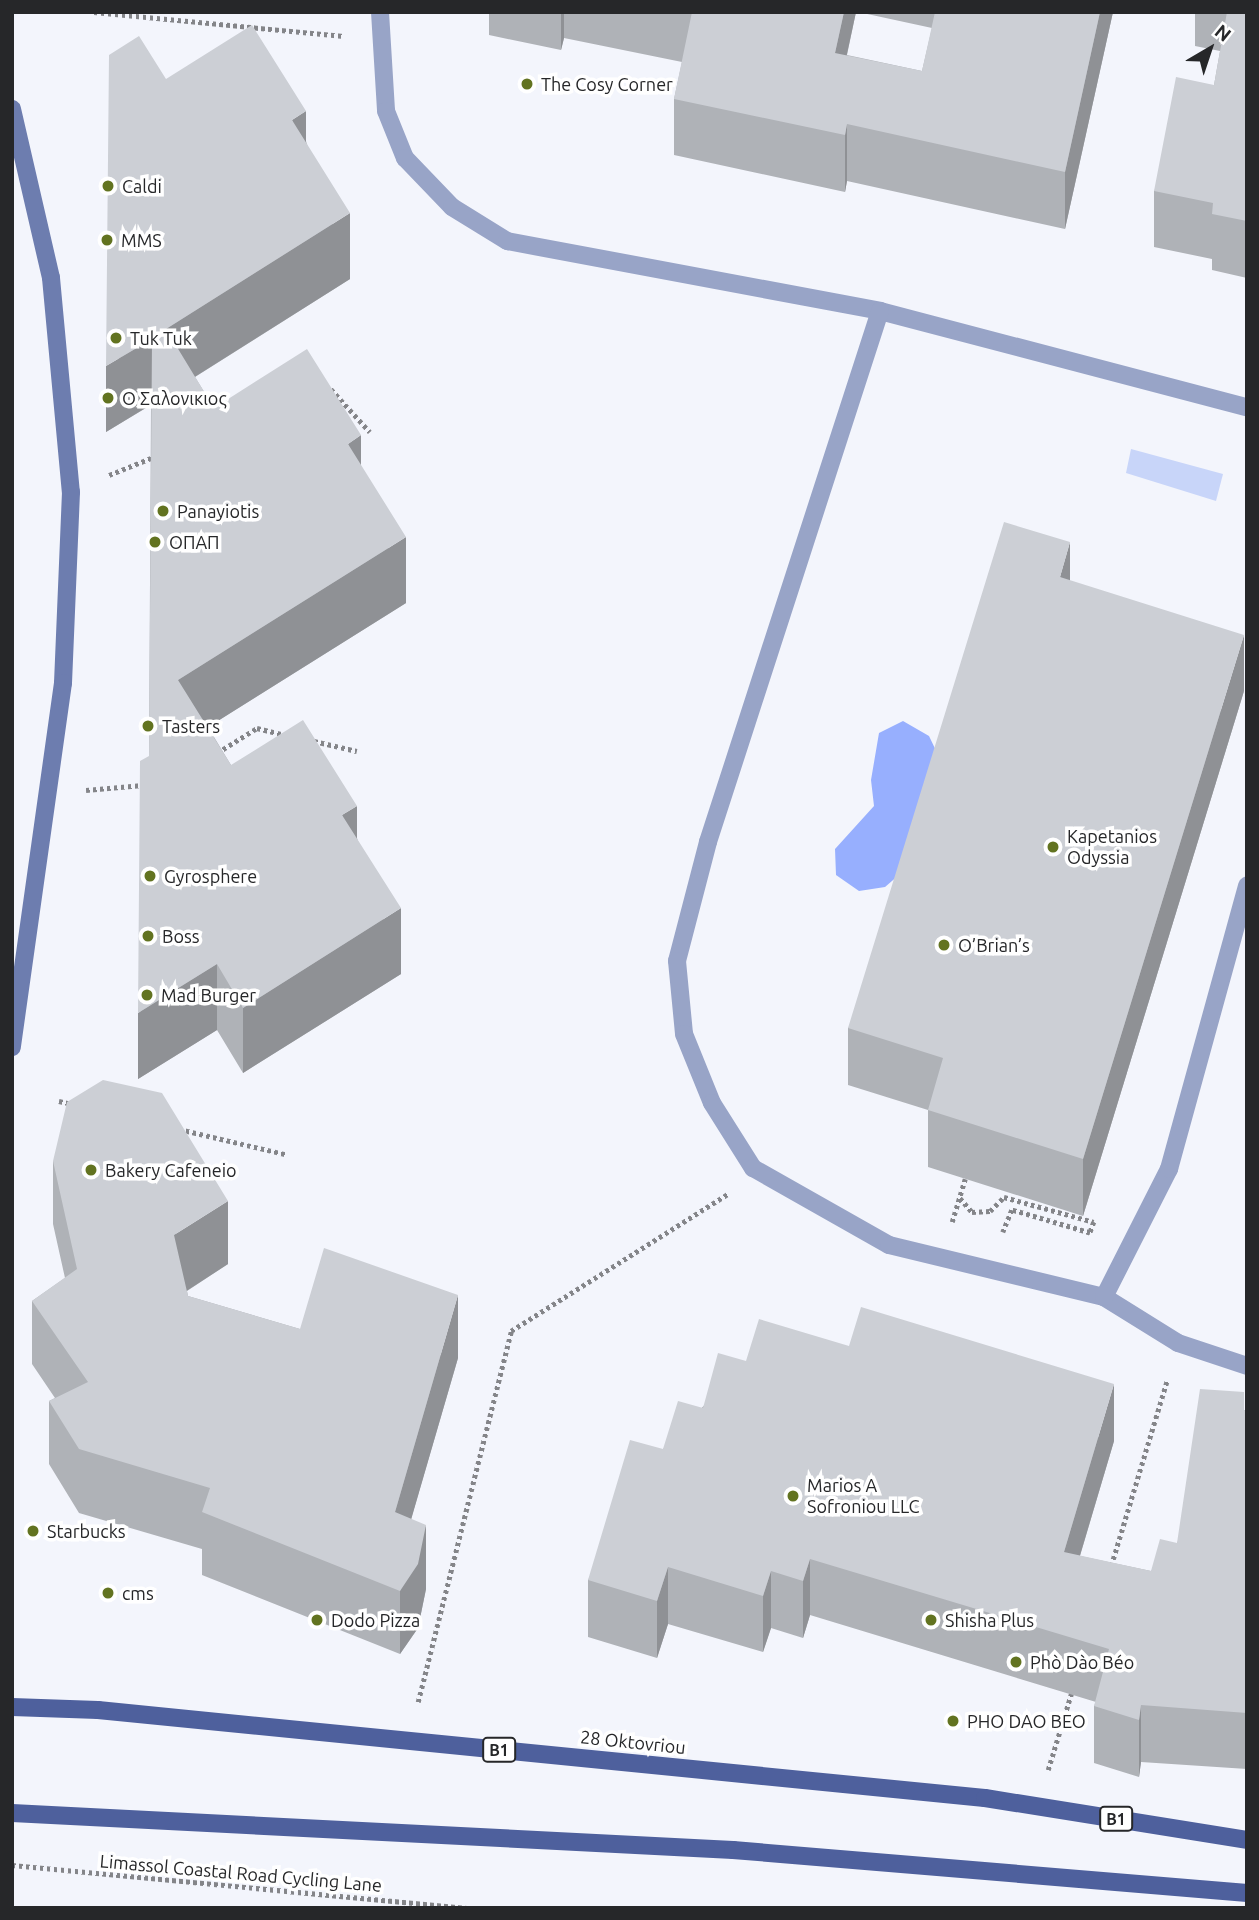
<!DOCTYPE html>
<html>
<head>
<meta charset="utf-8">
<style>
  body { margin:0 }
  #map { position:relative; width:1259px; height:1920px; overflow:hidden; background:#f3f5fc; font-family:Ubuntu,sans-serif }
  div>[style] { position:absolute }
  .green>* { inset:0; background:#c8d5f9 }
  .water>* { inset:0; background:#97affe }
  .path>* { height:4.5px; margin-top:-2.25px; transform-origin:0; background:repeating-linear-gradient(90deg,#848589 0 3.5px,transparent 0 7px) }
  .lane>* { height:18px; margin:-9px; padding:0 9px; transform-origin:9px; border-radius:9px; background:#98a4c7 }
  .secondary>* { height:18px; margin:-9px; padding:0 9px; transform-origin:9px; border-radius:9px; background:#6d7daf }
  .primary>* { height:18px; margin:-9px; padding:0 9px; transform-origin:9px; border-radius:9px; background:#4e609d }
  .wall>* { inset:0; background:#afb2b7 }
  .shaded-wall>* { inset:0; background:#8f9195 }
  .building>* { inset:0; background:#cccfd5 }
  .dots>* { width:19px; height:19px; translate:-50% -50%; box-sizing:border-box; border:4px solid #fff; border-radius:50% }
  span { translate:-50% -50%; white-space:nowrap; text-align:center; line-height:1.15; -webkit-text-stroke:7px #fff; paint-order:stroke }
  .shield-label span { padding:2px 5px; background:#fff; border:2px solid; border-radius:5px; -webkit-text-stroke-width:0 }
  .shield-label { font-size:16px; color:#262729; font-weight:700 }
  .poi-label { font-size:18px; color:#262729 }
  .left { translate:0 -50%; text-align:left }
  .street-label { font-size:18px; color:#262729 }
  .frame { position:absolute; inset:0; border:14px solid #262729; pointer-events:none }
  .north { position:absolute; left:1175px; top:14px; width:70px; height:70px; -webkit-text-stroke:5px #fff; paint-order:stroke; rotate:39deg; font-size:19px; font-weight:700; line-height:28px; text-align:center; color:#262729 }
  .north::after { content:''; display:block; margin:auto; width:24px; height:32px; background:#262729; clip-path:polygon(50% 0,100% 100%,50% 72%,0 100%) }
</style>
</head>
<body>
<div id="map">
  <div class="green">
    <div style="clip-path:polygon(1131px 449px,1223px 474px,1216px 501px,1126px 473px)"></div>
  </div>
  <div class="water">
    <div style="clip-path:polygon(903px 721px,929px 736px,941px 761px,907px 868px,885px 887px,859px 891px,836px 875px,835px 849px,874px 806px,871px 780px,879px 733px)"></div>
  </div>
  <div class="path">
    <div style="left:94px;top:12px;width:251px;rotate:5.5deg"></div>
    <div style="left:331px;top:389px;width:58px;rotate:47.8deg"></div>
    <div style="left:109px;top:475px;width:51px;rotate:-22deg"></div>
    <div style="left:314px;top:741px;width:44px;rotate:13.1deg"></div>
    <div style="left:217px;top:753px;width:47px;rotate:-32deg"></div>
    <div style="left:257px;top:728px;width:29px;rotate:14deg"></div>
    <div style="left:86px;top:790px;width:57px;rotate:-5deg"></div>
    <div style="left:59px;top:1101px;width:13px;rotate:13deg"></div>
    <div style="left:179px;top:1129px;width:109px;rotate:13.3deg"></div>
    <div style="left:960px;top:1198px;width:18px;rotate:49deg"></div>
    <div style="left:972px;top:1212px;width:18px;rotate:-3deg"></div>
    <div style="left:990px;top:1211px;width:20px;rotate:-45deg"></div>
    <div style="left:1004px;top:1197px;width:93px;rotate:15.5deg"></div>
    <div style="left:1094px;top:1222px;width:12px;rotate:110deg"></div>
    <div style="left:1090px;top:1233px;width:81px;rotate:-163.6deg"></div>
    <div style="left:1012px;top:1210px;width:24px;rotate:112deg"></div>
    <div style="left:952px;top:1222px;width:45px;rotate:-73.2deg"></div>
    <div style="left:1111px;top:1566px;width:194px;rotate:-73.2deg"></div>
    <div style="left:418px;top:1702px;width:382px;rotate:-75.9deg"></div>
    <div style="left:511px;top:1331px;width:257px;rotate:-32.3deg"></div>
    <div style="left:1048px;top:1770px;width:83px;rotate:-73.1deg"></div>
    <div style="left:12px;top:1865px;width:457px;rotate:5.4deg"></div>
  </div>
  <div class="lane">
    <div style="left:380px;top:12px;width:99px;rotate:86.5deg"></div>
    <div style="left:386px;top:111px;width:51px;rotate:68deg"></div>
    <div style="left:405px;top:158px;width:68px;rotate:46.2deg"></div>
    <div style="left:452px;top:207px;width:65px;rotate:31.7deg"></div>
    <div style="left:507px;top:241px;width:380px;rotate:10.6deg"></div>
    <div style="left:880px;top:311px;width:379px;rotate:14.7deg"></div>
    <div style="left:880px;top:311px;width:558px;rotate:107.95deg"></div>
    <div style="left:708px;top:842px;width:123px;rotate:104.6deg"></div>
    <div style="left:677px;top:961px;width:73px;rotate:84.5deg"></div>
    <div style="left:684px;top:1034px;width:74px;rotate:67.9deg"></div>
    <div style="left:712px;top:1103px;width:77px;rotate:57.8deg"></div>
    <div style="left:753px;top:1168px;width:156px;rotate:29.5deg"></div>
    <div style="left:889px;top:1245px;width:221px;rotate:13.6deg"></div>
    <div style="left:1104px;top:1297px;width:87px;rotate:31.9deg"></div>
    <div style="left:1178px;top:1343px;width:73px;rotate:18.4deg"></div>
    <div style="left:1104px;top:1297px;width:144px;rotate:-63.1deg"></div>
    <div style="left:1169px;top:1169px;width:294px;rotate:-74.6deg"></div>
  </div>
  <div class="secondary">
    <div style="left:12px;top:109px;width:173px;rotate:77deg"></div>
    <div style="left:51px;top:278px;width:215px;rotate:84.7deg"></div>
    <div style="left:71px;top:492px;width:191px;rotate:92.4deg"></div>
    <div style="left:63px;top:683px;width:368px;rotate:98deg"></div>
  </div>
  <div class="primary">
    <div style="left:12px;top:1707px;width:86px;rotate:2deg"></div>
    <div style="left:98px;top:1710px;width:891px;rotate:5.67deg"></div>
    <div style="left:985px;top:1798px;width:265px;rotate:9.1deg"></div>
    <div style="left:12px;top:1813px;width:722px;rotate:2.94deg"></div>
    <div style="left:733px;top:1850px;width:516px;rotate:4.78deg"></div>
  </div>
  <div class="wall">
    <div style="clip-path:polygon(489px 12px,856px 12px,847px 55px,922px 71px,932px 28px,858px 12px,1113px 12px,1065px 229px,847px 181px,845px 192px,674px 155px,674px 99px,682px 62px,564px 38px,561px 50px,489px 35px)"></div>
    <div style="clip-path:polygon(1195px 12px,1247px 12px,1247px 278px,1212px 270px,1212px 259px,1154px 247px,1154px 191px,1214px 85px,1220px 51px,1195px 46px)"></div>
    <div style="clip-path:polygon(166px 79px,306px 141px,350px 279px,195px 377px,214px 408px,361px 466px,406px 603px,208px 727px,231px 765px,357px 838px,401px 974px,243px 1073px,217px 1030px,138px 1079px,149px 756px,151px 405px,106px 432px)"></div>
    <div style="clip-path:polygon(1244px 691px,1083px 1216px,928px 1167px,928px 1110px,848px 1085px,848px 1028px)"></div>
    <div style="clip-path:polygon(53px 1161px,228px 1264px,187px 1291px,188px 1296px,300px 1329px,458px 1358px,411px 1519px,426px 1589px,418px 1628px,400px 1654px,202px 1575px,202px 1549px,79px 1513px,49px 1464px,49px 1401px,55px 1398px,32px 1364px,32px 1301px,65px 1278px,53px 1224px)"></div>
    <div style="clip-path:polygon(746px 1361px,1114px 1441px,1080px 1556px,1151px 1571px,1177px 1543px,1244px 1410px,1247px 1411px,1247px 1769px,1141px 1762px,1139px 1777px,1094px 1763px,1094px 1706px,1096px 1702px,810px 1615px,803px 1638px,771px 1628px,763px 1652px,668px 1624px,657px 1658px,588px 1637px,588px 1580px,663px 1449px)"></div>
  </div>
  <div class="shaded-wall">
    <div style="clip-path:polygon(561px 12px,564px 12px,564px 38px,561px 50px)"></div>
    <div style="clip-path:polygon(844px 12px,856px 12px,835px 109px,835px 53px)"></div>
    <div style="clip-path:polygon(1100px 12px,1113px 12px,1065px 229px,1065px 172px)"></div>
    <div style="clip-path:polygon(306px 111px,306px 177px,292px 120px)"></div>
    <div style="clip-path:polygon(847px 124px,847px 181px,845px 192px,845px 135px)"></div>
    <div style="clip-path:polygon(350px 213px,350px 279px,166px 395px,166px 329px)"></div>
    <div style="clip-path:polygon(152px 339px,152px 404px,106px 432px,106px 366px)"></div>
    <div style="clip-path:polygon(361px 435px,361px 501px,348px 444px)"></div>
    <div style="clip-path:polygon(406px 537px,406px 603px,178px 746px,178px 680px)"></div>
    <div style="clip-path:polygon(1070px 542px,1070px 599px,1060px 577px)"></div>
    <div style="clip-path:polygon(1244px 635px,1244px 691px,1083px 1216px,1083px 1159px)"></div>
    <div style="clip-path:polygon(357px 806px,357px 872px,342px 815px)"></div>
    <div style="clip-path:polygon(401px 908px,401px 974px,243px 1073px,243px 1008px)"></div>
    <div style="clip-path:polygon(217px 964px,217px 1030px,138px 1079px,138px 1013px)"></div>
    <div style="clip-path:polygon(228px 1201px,228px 1264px,174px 1299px,174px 1235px)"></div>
    <div style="clip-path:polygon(458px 1295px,458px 1358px,395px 1575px,395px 1512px)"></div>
    <div style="clip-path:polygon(1114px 1384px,1114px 1441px,1064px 1609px,1064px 1552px)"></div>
    <div style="clip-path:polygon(426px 1525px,426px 1589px,418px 1628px,400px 1654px,400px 1591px)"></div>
    <div style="clip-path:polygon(810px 1559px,810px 1615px,803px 1638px,803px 1581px)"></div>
    <div style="clip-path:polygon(668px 1567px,668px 1624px,657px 1658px,657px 1601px)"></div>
    <div style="clip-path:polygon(771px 1571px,771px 1628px,763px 1652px,763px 1596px)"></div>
    <div style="clip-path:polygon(1141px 1705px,1141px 1762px,1139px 1777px,1139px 1720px)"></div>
  </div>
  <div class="building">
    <div style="clip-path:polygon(692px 12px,844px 12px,835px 53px,922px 71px,935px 12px,1100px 12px,1065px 172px,847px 124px,845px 135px,674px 99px)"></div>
    <div style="clip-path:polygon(1227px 12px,1247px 12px,1247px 221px,1212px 214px,1213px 203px,1154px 191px,1176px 77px,1214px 85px)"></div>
    <div style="clip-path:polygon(252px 25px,306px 111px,292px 120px,350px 213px,166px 329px,214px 408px,307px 349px,361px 435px,348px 444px,406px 537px,178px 680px,231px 765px,303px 720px,357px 806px,342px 815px,401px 908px,243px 1008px,217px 964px,138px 1013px,140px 761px,149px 756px,152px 339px,106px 366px,109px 55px,139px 36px,166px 79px)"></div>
    <div style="clip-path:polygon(1004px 522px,1070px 542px,1060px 577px,1244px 635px,1083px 1159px,928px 1110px,943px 1058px,848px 1028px)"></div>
    <div style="clip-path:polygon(103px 1080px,162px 1093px,228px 1201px,174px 1235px,188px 1296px,300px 1329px,324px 1248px,458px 1295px,395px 1512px,426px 1525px,418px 1564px,400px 1591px,202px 1512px,210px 1488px,79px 1449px,49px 1401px,88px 1382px,32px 1301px,77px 1269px,53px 1161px,67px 1102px)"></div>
    <div style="clip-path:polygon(861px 1307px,1114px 1384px,1064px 1552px,1151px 1571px,1160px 1539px,1177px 1543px,1200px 1389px,1244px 1392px,1244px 1410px,1247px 1411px,1247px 1713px,1141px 1705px,1139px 1720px,1094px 1706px,1109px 1649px,810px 1559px,803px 1581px,771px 1571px,763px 1596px,668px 1567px,657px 1601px,588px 1580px,630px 1440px,663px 1449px,678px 1401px,703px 1408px,718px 1353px,746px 1361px,759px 1319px,849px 1346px)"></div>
  </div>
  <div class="dots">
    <div style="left:527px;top:84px;background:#627320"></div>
    <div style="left:108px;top:186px;background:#627320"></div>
    <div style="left:107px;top:240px;background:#627320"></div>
    <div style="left:116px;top:338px;background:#627320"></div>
    <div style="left:108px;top:398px;background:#627320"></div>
    <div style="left:163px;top:511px;background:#627320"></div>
    <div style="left:155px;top:542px;background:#627320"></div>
    <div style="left:148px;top:726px;background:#627320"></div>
    <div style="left:1053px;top:847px;background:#627320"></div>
    <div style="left:150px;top:876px;background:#627320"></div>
    <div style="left:148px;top:936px;background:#627320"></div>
    <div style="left:944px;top:945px;background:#627320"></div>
    <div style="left:147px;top:995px;background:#627320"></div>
    <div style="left:91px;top:1170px;background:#627320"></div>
    <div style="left:793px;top:1496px;background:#627320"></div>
    <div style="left:33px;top:1531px;background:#627320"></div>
    <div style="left:108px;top:1593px;background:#627320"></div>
    <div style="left:317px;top:1620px;background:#627320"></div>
    <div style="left:931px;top:1620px;background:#627320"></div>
    <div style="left:1016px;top:1662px;background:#627320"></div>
    <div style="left:953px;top:1721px;background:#627320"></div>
  </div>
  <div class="shield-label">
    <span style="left:499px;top:1750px">B1</span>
    <span style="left:1116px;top:1819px">B1</span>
  </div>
  <div class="poi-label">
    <span class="left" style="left:541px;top:84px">The Cosy Corner</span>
    <span class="left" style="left:122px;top:186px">Caldi</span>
    <span class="left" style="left:121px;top:240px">MMS</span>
    <span class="left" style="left:130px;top:338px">Tuk Tuk</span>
    <span class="left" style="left:122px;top:398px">Ο Σαλονικιος</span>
    <span class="left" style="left:177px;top:511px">Panayiotis</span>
    <span class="left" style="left:169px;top:542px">ΟΠΑΠ</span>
    <span class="left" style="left:162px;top:726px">Tasters</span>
    <span class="left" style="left:1067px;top:847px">Kapetanios<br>Odyssia</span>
    <span class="left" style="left:164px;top:876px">Gyrosphere</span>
    <span class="left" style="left:162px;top:936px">Boss</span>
    <span class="left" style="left:958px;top:945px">O’Brian’s</span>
    <span class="left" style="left:161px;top:995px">Mad Burger</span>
    <span class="left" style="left:105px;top:1170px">Bakery Cafeneio</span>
    <span class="left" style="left:807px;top:1496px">Marios A<br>Sofroniou LLC</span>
    <span class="left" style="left:47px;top:1531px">Starbucks</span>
    <span class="left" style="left:122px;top:1593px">cms</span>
    <span class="left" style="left:331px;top:1620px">Dodo Pizza</span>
    <span class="left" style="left:945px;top:1620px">Shisha Plus</span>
    <span class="left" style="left:1030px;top:1662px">Phò Dào Béo</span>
    <span class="left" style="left:967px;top:1721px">PHO DAO BEO</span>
  </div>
  <div class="street-label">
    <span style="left:633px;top:1742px;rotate:6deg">28 Oktovriou</span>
    <span style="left:241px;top:1873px;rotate:5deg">Limassol Coastal Road Cycling Lane</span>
  </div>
  <div class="frame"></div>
  <div class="north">N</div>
</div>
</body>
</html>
